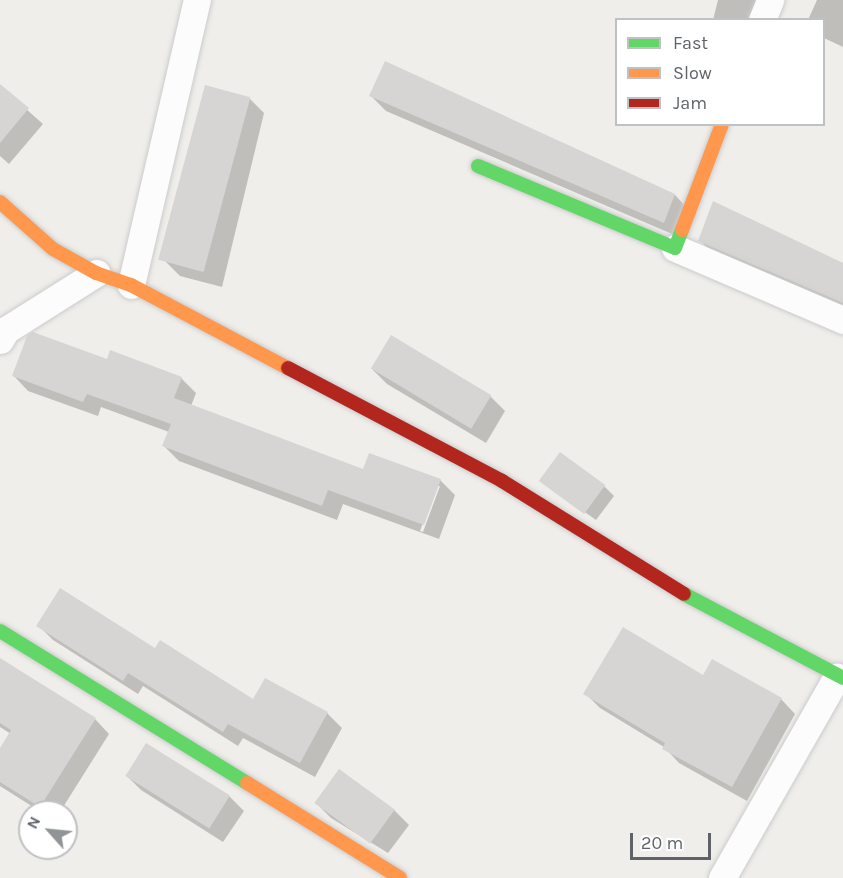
<!DOCTYPE html>
<html>
<head>
<meta charset="utf-8">
<style>
  body { margin:0 }
  #map { position:relative; width:843px; height:878px; overflow:hidden; background:#efeeea; font-family:Karla,sans-serif }
  div>[style] { position:absolute }
  .shadow>* { inset:0; background:#0003 }
  .building>* { inset:0; background:#d6d5d3; transform-origin:0 0 }
  .roads { filter:drop-shadow(0 0 2px #cbcccc) drop-shadow(0 0 2px #cbcccc) }
  .street>* { height:27px; margin:-13.5px; padding:0 13.5px; transform-origin:13.5px; border-radius:13.5px; background:#fdfcfc }
  .fast>* { height:14px; margin:-7px; padding:0 7px; transform-origin:7px; border-radius:7px; background:#63d668 }
  .slow>* { height:14px; margin:-7px; padding:0 7px; transform-origin:7px; border-radius:7px; background:#ff974d }
  .jam>* { height:14px; margin:-7px; padding:0 7px; transform-origin:7px; border-radius:7px; background:#b3261e }
  span { translate:-50% -50%; white-space:nowrap; text-align:center; line-height:1.15; -webkit-text-stroke:5px #fff; paint-order:stroke }
  .legend { position:absolute; left:615px; top:18px; width:210px; height:108px; box-sizing:border-box; background:#fff; border:2px solid #bfc1c3; margin:0; padding:8px 10px; list-style:none; font-size:18px; color:#5f6368 }
  .legend li { display:flex; align-items:center; gap:12px; height:30px }
  .legend b { width:30px; border:2px solid #bfc1c3 }
  .north { position:absolute; left:18px; top:800px; width:60px; height:60px; box-sizing:border-box; background:#fff; border:2px solid #bfc1c3; border-radius:50%; rotate:297deg; font-size:16px; font-weight:700; line-height:24px; text-align:center; color:#5f6368 }
  .north::after { content:''; display:block; margin:auto; width:21px; height:27px; background:#919496; clip-path:polygon(50% 0,100% 100%,50% 72%,0 100%) }
  .scale { position:absolute; left:630px; top:833px; width:81px; height:27px; box-sizing:border-box; border:3px solid #5f6368; border-top:0; padding-left:8px; font-size:18px; line-height:21px; white-space:nowrap; color:#5f6368; -webkit-text-stroke:4px #fff; paint-order:stroke }
</style>
</head>
<body>
<div id="map">
  <div class="shadow">
    <div style="clip-path:polygon(718px 0,772px 0,765px 20px,713px 20px)"></div>
    <div style="clip-path:polygon(817px 0,843px 0,843px 47px,824px 38px,824px 20px,808px 20px)"></div>
    <div style="clip-path:polygon(386px 63px,675px 195px,689px 210px,679px 237px,386px 111px,371px 96px)"></div>
    <div style="clip-path:polygon(0 86px,43px 124px,9px 164px,0 156px)"></div>
    <div style="clip-path:polygon(249px 98px,264px 113px,222px 287px,180px 276px,165px 261px)"></div>
    <div style="clip-path:polygon(700px 240px,843px 263px,843px 310px,714px 255px)"></div>
    <div style="clip-path:polygon(evenodd,108px 361px,181px 378px,196px 393px,191px 406px,364px 471px,440px 480px,455px 495px,439px 539px,343px 504px,337px 520px,179px 461px,164px 446px,169px 432px,101px 407px,98px 416px,28px 391px,14px 376px,108px 361px,436px 486px,440px 486px,423px 532px,420px 531px,436px 486px)"></div>
    <div style="clip-path:polygon(372px 369px,490px 396px,505px 411px,486px 443px,387px 384px)"></div>
    <div style="clip-path:polygon(541px 481px,604px 486px,614px 496px,596px 520px)"></div>
    <div style="clip-path:polygon(38px 625px,155px 650px,254px 701px,327px 713px,342px 728px,315px 777px,243px 738px,238px 746px,143px 686px,138px 694px,53px 640px)"></div>
    <div style="clip-path:polygon(0 659px,95px 719px,109px 734px,60px 812px,41px 812px,0 786px,0 751px,11px 734px,0 727px)"></div>
    <div style="clip-path:polygon(703px 677px,781px 699px,795px 714px,747px 801px,679px 763px,664px 747px,600px 708px,585px 693px)"></div>
    <div style="clip-path:polygon(127px 776px,229px 796px,244px 811px,223px 842px,141px 790px)"></div>
    <div style="clip-path:polygon(316px 803px,394px 810px,409px 825px,388px 853px,331px 818px)"></div>
  </div>
  <div class="building">
    <div style="clip-path:polygon(385px 61px,675px 194px,664px 223px,369px 96px)"></div>
    <div style="clip-path:polygon(0 84px,29px 108px,0 143px)"></div>
    <div style="left:205px;top:85px;width:47px;height:181px;rotate:15deg"></div>
    <div style="clip-path:polygon(713px 201px,843px 263px,843px 303px,698px 241px)"></div>
    <div style="clip-path:polygon(33px 332px,107px 359px,110px 350px,182px 377px,174px 398px,363px 469px,369px 453px,441px 479px,424px 525px,328px 490px,322px 506px,162px 446px,171px 424px,87px 394px,83px 402px,12px 376px,27px 336px)"></div>
    <div style="left:391px;top:335px;width:117px;height:39px;rotate:31deg"></div>
    <div style="left:560px;top:452px;width:56px;height:36px;rotate:36deg"></div>
    <div style="clip-path:polygon(60px 588px,155px 648px,160px 640px,253px 699px,265px 678px,328px 712px,300px 763px,228px 724px,223px 732px,128px 673px,123px 681px,36px 626px)"></div>
    <div style="clip-path:polygon(623px 627px,703px 675px,712px 659px,782px 698px,732px 787px,662px 749px,665px 743px,583px 694px)"></div>
    <div style="clip-path:polygon(0 658px,96px 718px,40px 807px,0 782px,0 748px,11px 730px,0 723px)"></div>
    <div style="left:146px;top:743px;width:99px;height:39px;rotate:32deg"></div>
    <div style="left:339px;top:769px;width:69px;height:42px;rotate:36deg"></div>
  </div>
  <div class="roads">
    <div class="street">
      <div style="left:762px;top:20px;width:22px;rotate:-68deg"></div>
      <div style="left:675px;top:248px;width:183px;rotate:23.2deg"></div>
      <div style="left:131px;top:285px;width:293px;rotate:-77deg"></div>
      <div style="left:0;top:340px;width:12px;rotate:-59deg"></div>
      <div style="left:6px;top:330px;width:107px;rotate:-32.3deg"></div>
      <div style="left:722px;top:878px;width:232px;rotate:-60.3deg"></div>
    </div>
    <div class="fast">
      <div style="left:478px;top:166px;width:213px;rotate:22.6deg"></div>
      <div style="left:675px;top:248px;width:19px;rotate:-69deg"></div>
      <div style="left:684px;top:594px;width:180px;rotate:27.8deg"></div>
      <div style="left:0;top:631px;width:290px;rotate:31.6deg"></div>
    </div>
    <div class="slow">
      <div style="left:0;top:202px;width:71px;rotate:41.6deg"></div>
      <div style="left:53px;top:249px;width:49px;rotate:29.2deg"></div>
      <div style="left:96px;top:273px;width:37px;rotate:19deg"></div>
      <div style="left:131px;top:285px;width:178px;rotate:27.9deg"></div>
      <div style="left:682px;top:230px;width:113px;rotate:-69.3deg"></div>
      <div style="left:247px;top:783px;width:180px;rotate:31.8deg"></div>
    </div>
    <div class="jam">
      <div style="left:288px;top:368px;width:242px;rotate:27.8deg"></div>
      <div style="left:502px;top:481px;width:214px;rotate:31.8deg"></div>
    </div>
  </div>
  <ul class="legend">
  <li><b style="height:8px;background:#63d668"></b>Fast</li>
  <li><b style="height:8px;background:#ff974d"></b>Slow</li>
  <li><b style="height:8px;background:#b3261e"></b>Jam</li>
  </ul>
  <div class="north">N</div>
  <div class="scale">20 m</div>
</div>
</body>
</html>
